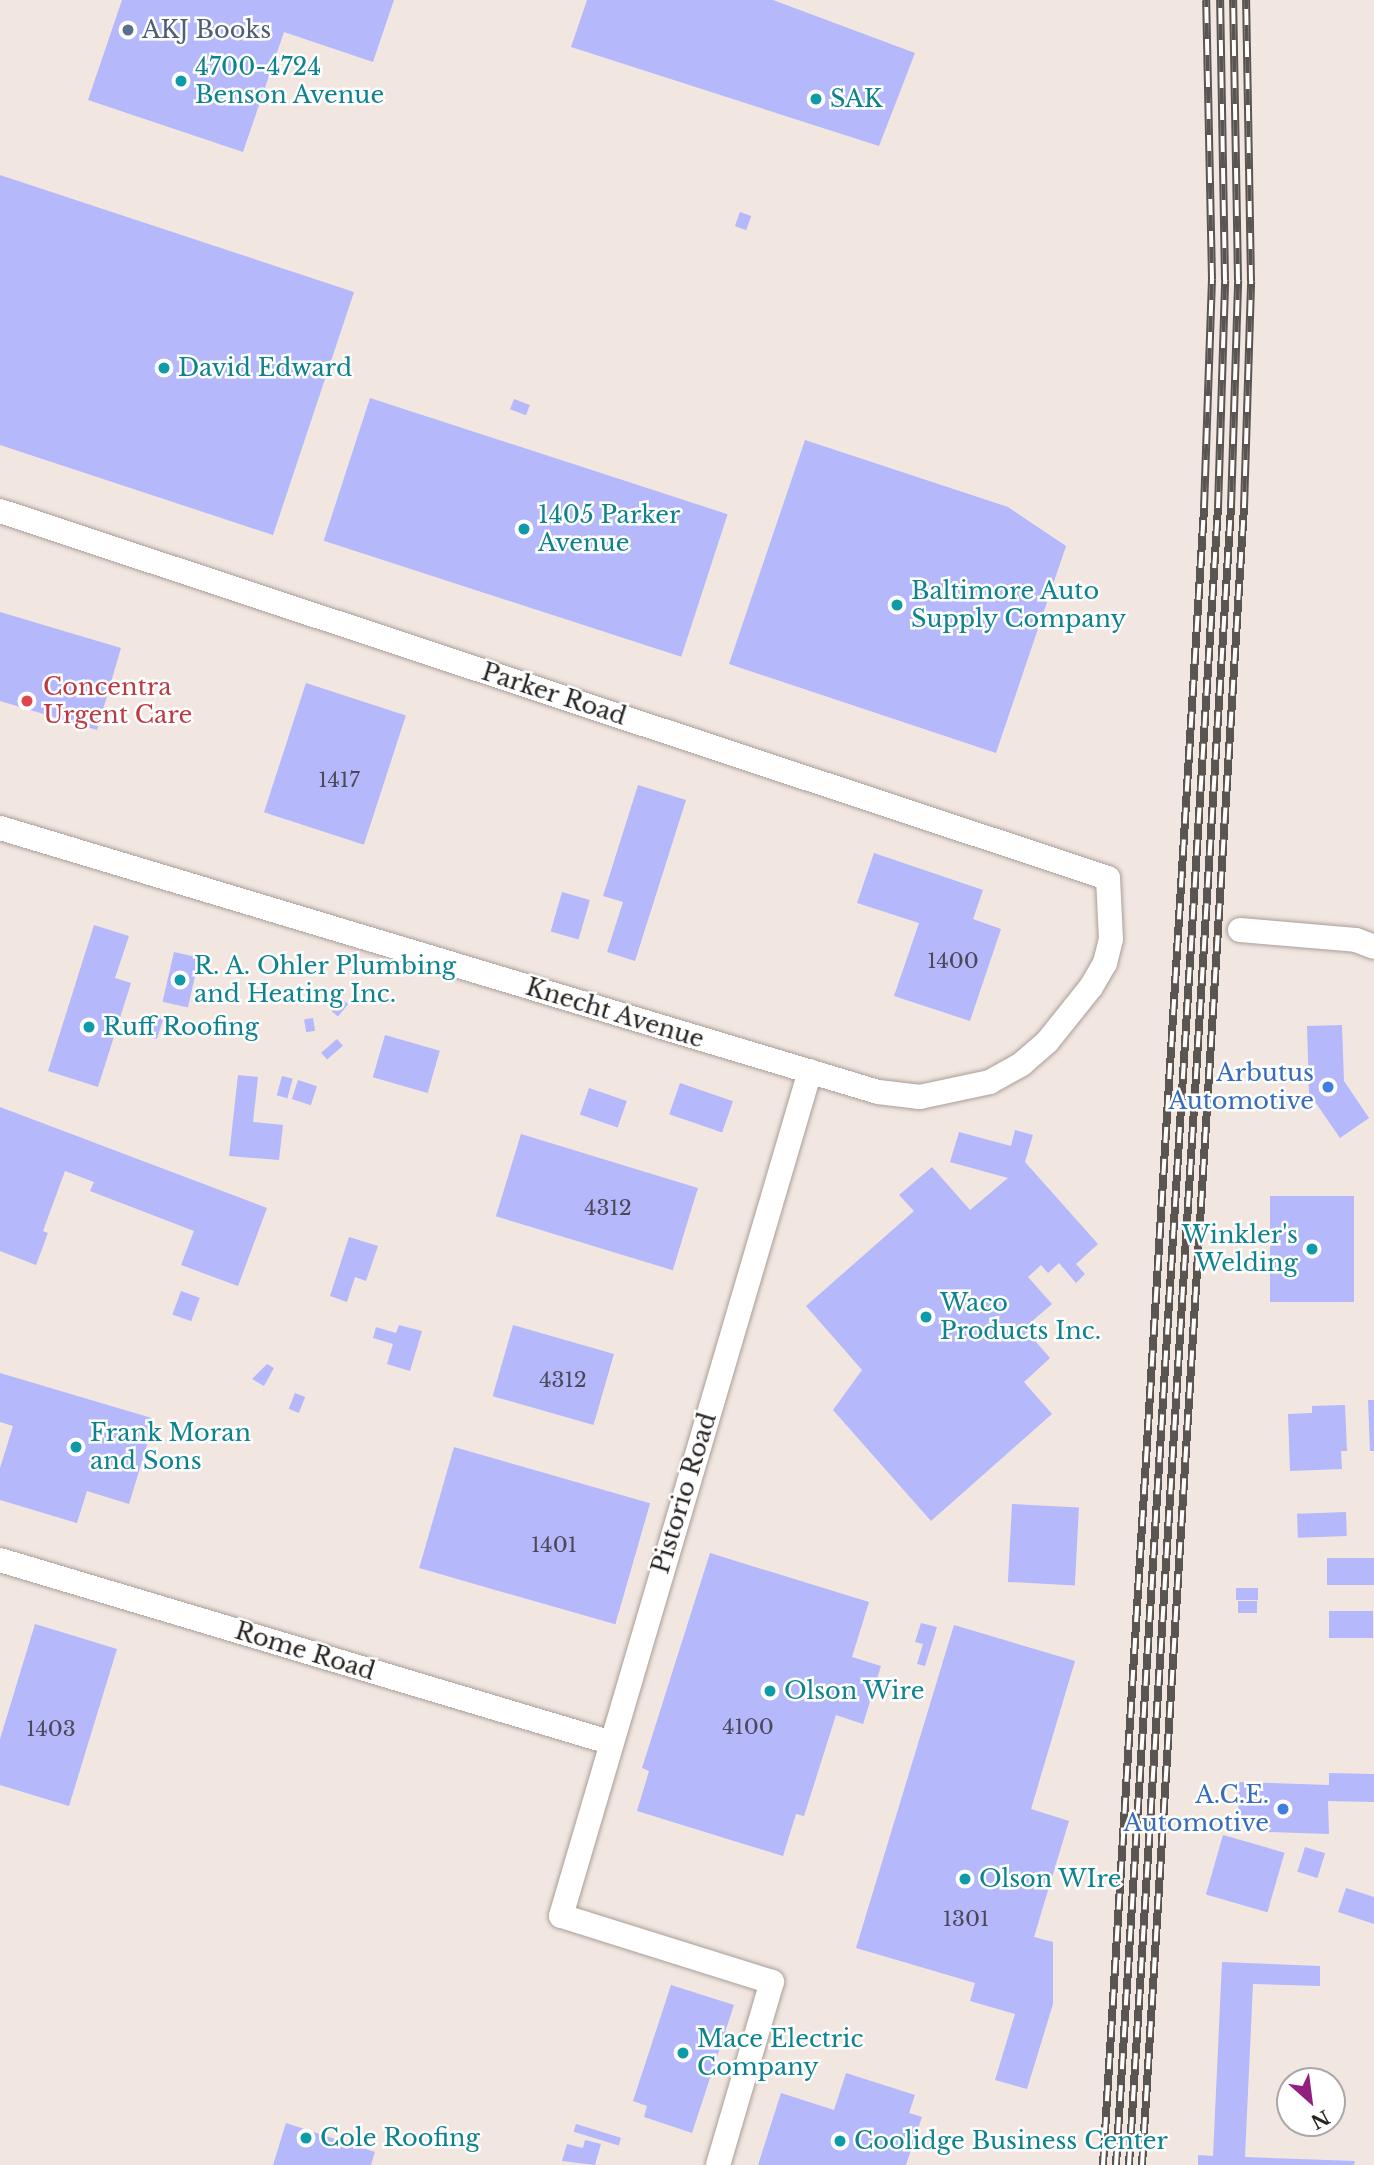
<!DOCTYPE html>
<html>
<head>
<meta charset="utf-8">
<style>
  body { margin:0 }
  #map { position:relative; width:1374px; height:2165px; overflow:hidden; background:#f2e6e0; font-family:"Libre Baskerville",serif }
  div>[style] { position:absolute }
  .building>* { inset:0; background:#b5b8fb; transform-origin:0 0 }
  .roads { filter:drop-shadow(0 0 2px #a99e98) drop-shadow(0 0 2px #a99e98) }
  .minor>* { height:24px; margin:-12px; padding:0 12px; transform-origin:12px; border-radius:12px; background:#fff }
  .rail>* { height:8px; margin-top:-4px; transform-origin:0; background:repeating-linear-gradient(90deg,#fff 0 16px,#5b5552 0 32px); box-sizing:border-box; border-block:2px solid #5b5552 }
  .dots>* { width:19px; height:19px; translate:-50% -50%; box-sizing:border-box; border:4px solid #fff; border-radius:50% }
  span { translate:-50% -50%; white-space:nowrap; text-align:center; line-height:1.15; -webkit-text-stroke:5px #fff; paint-order:stroke }
  .number-label { font-size:21px; color:#4b4958 }
  .number-label span { -webkit-text-stroke-width:0 }
  .service-label { font-size:24px; color:#4e5e75 }
  .left { translate:0 -50%; text-align:left }
  .culture-label { font-size:24px; color:#0d838f }
  .right { translate:-100% -50%; text-align:right }
  .health-label { font-size:24px; color:#be3a42 }
  .street-label { font-size:24px; color:#282422 }
  .shop-label { font-size:24px; color:#366cbe }
  .north { position:absolute; left:1276px; top:2067px; width:70px; height:70px; box-sizing:border-box; background:#fff; border:2px solid #a9a7a7; border-radius:50%; rotate:152deg; font-size:19px; font-weight:700; line-height:28px; text-align:center; color:#282422 }
  .north::after { content:''; display:block; margin:auto; width:24px; height:32px; background:#92207f; clip-path:polygon(50% 0,100% 100%,50% 72%,0 100%) }
</style>
</head>
<body>
<div id="map">
  <div class="building">
    <div style="clip-path:polygon(122px 0,394px 0,373px 62px,284px 32px,243px 152px,88px 100px)"></div>
    <div style="clip-path:polygon(587px 0,773px 0,915px 53px,879px 146px,571px 47px)"></div>
    <div style="clip-path:polygon(0 175px,354px 292px,273px 535px,0 445px)"></div>
    <div style="left:740px;top:212px;width:12px;height:15px;rotate:20deg"></div>
    <div style="left:370px;top:398px;width:376px;height:150px;rotate:18deg"></div>
    <div style="left:514px;top:399px;width:17px;height:11px;rotate:21deg"></div>
    <div style="clip-path:polygon(805px 440px,1008px 507px,1066px 546px,996px 753px,729px 664px)"></div>
    <div style="clip-path:polygon(0 612px,121px 648px,97px 730px,0 701px)"></div>
    <div style="left:306px;top:683px;width:105px;height:136px;rotate:18deg"></div>
    <div style="clip-path:polygon(638px 785px,686px 800px,635px 961px,607px 952px,623px 902px,603px 896px)"></div>
    <div style="clip-path:polygon(874px 853px,983px 890px,973px 919px,1001px 929px,970px 1021px,894px 996px,919px 923px,857px 903px)"></div>
    <div style="left:562px;top:892px;width:29px;height:41px;rotate:16deg"></div>
    <div style="clip-path:polygon(94px 925px,129px 936px,115px 978px,131px 983px,98px 1087px,48px 1071px)"></div>
    <div style="left:174px;top:952px;width:26px;height:51px;rotate:13deg"></div>
    <div style="left:342px;top:999px;width:8px;height:16px;rotate:40deg"></div>
    <div style="left:151px;top:1015px;width:13px;height:21px;rotate:18deg"></div>
    <div style="left:313px;top:1018px;width:13px;height:9px;rotate:81deg"></div>
    <div style="clip-path:polygon(1342px 1025px,1344px 1081px,1369px 1118px,1340px 1138px,1309px 1093px,1307px 1026px)"></div>
    <div style="left:385px;top:1035px;width:57px;height:44px;rotate:16deg"></div>
    <div style="left:337px;top:1039px;width:9px;height:21px;rotate:49deg"></div>
    <div style="clip-path:polygon(238px 1075px,258px 1077px,253px 1122px,283px 1125px,279px 1160px,229px 1156px)"></div>
    <div style="left:282px;top:1076px;width:11px;height:20px;rotate:15deg"></div>
    <div style="left:298px;top:1080px;width:20px;height:20px;rotate:18deg"></div>
    <div style="left:680px;top:1083px;width:56px;height:33px;rotate:19deg"></div>
    <div style="left:589px;top:1088px;width:40px;height:28px;rotate:19deg"></div>
    <div style="clip-path:polygon(0 1107px,267px 1208px,238px 1286px,181px 1265px,194px 1231px,90px 1191px,94px 1182px,65px 1171px,43px 1231px,48px 1233px,36px 1265px,0 1251px)"></div>
    <div style="clip-path:polygon(1015px 1130px,1033px 1135px,1025px 1162px,1098px 1244px,1076px 1264px,1085px 1274px,1076px 1283px,1059px 1263px,1048px 1273px,1041px 1265px,1028px 1277px,1052px 1304px,1024px 1328px,1050px 1358px,1024px 1382px,1052px 1414px,931px 1521px,833px 1410px,862px 1370px,806px 1306px,914px 1211px,899px 1195px,932px 1167px,970px 1210px,1008px 1178px,950px 1162px,959px 1132px,1011px 1146px)"></div>
    <div style="left:521px;top:1134px;width:185px;height:86px;rotate:17deg"></div>
    <div style="left:1270px;top:1196px;width:84px;height:106px"></div>
    <div style="clip-path:polygon(349px 1237px,378px 1246px,366px 1281px,355px 1277px,347px 1302px,330px 1296px)"></div>
    <div style="left:181px;top:1291px;width:20px;height:25px;rotate:20deg"></div>
    <div style="clip-path:polygon(399px 1325px,422px 1331px,410px 1371px,387px 1364px,393px 1344px,373px 1338px,376px 1327px,396px 1333px)"></div>
    <div style="left:513px;top:1325px;width:105px;height:74px;rotate:16deg"></div>
    <div style="clip-path:polygon(267px 1364px,274px 1368px,264px 1386px,252px 1379px)"></div>
    <div style="clip-path:polygon(0 1373px,155px 1419px,129px 1504px,87px 1491px,77px 1523px,0 1500px,0 1468px,13px 1426px,0 1422px)"></div>
    <div style="left:295px;top:1393px;width:11px;height:17px;rotate:22deg"></div>
    <div style="clip-path:polygon(1368px 1400px,1374px 1400px,1374px 1451px,1370px 1451px)"></div>
    <div style="clip-path:polygon(1345px 1405px,1347px 1451px,1341px 1451px,1342px 1469px,1290px 1471px,1288px 1414px,1312px 1413px,1312px 1406px)"></div>
    <div style="left:454px;top:1447px;width:204px;height:126px;rotate:16deg"></div>
    <div style="left:1012px;top:1504px;width:67px;height:78px;rotate:3deg"></div>
    <div style="left:1346px;top:1512px;width:24px;height:49px;rotate:88deg"></div>
    <div style="clip-path:polygon(710px 1553px,869px 1602px,852px 1657px,881px 1666px,863px 1724px,836px 1715px,804px 1816px,796px 1814px,783px 1856px,637px 1811px,649px 1771px,642px 1768px)"></div>
    <div style="left:1374px;top:1558px;width:27px;height:47px;rotate:90deg"></div>
    <div style="left:1236px;top:1588px;width:22px;height:12px"></div>
    <div style="left:1238px;top:1601px;width:19px;height:12px"></div>
    <div style="left:1329px;top:1611px;width:44px;height:27px"></div>
    <div style="clip-path:polygon(921px 1623px,937px 1627px,925px 1666px,917px 1664px,923px 1644px,915px 1642px)"></div>
    <div style="clip-path:polygon(35px 1624px,117px 1649px,69px 1806px,0 1785px,0 1739px)"></div>
    <div style="clip-path:polygon(954px 1625px,1075px 1661px,1031px 1809px,1069px 1821px,1034px 1937px,1053px 1942px,1053px 2004px,1027px 2089px,995px 2080px,1015px 2014px,970px 2001px,975px 1983px,856px 1948px)"></div>
    <div style="clip-path:polygon(1329px 1773px,1374px 1774px,1374px 1802px,1328px 1801px,1329px 1834px,1268px 1832px,1268px 1817px,1238px 1816px,1239px 1782px,1329px 1785px)"></div>
    <div style="left:1223px;top:1835px;width:64px;height:62px;rotate:16deg"></div>
    <div style="left:1305px;top:1847px;width:21px;height:26px;rotate:17deg"></div>
    <div style="clip-path:polygon(1346px 1888px,1374px 1897px,1374px 1924px,1338px 1912px)"></div>
    <div style="clip-path:polygon(1222px 1962px,1320px 1966px,1320px 1986px,1253px 1984px,1245px 2157px,1355px 2161px,1354px 2165px,1198px 2165px,1198px 2155px,1213px 2156px)"></div>
    <div style="clip-path:polygon(671px 1985px,734px 2005px,692px 2133px,644px 2117px,647px 2106px,633px 2101px)"></div>
    <div style="clip-path:polygon(846px 2073px,915px 2095px,909px 2113px,922px 2117px,906px 2165px,758px 2165px,781px 2093px,834px 2110px)"></div>
    <div style="clip-path:polygon(286px 2123px,375px 2152px,371px 2165px,273px 2165px)"></div>
    <div style="left:576px;top:2124px;width:47px;height:8px;rotate:17deg"></div>
    <div style="clip-path:polygon(585px 2140px,601px 2144px,595px 2165px,562px 2161px,567px 2144px,583px 2148px)"></div>
  </div>
  <div class="roads">
    <div class="minor">
      <div style="left:0;top:511px;width:1167px;rotate:18.33deg"></div>
      <div style="left:1108px;top:878px;width:61px;rotate:87.2deg"></div>
      <div style="left:1111px;top:939px;width:25px;rotate:104deg"></div>
      <div style="left:1105px;top:963px;width:28px;rotate:120deg"></div>
      <div style="left:1091px;top:987px;width:70px;rotate:128.7deg"></div>
      <div style="left:1047px;top:1042px;width:33px;rotate:139deg"></div>
      <div style="left:1022px;top:1064px;width:37px;rotate:151deg"></div>
      <div style="left:990px;top:1082px;width:72px;rotate:167.9deg"></div>
      <div style="left:920px;top:1097px;width:42px;rotate:-173.2deg"></div>
      <div style="left:878px;top:1092px;width:917px;rotate:-163.26deg"></div>
      <div style="left:1240px;top:930px;width:116px;rotate:4.9deg"></div>
      <div style="left:1356px;top:940px;width:19px;rotate:21deg"></div>
      <div style="left:0;top:1560px;width:636px;rotate:16.64deg"></div>
      <div style="left:718px;top:2165px;width:191px;rotate:-73.6deg"></div>
      <div style="left:772px;top:1982px;width:221px;rotate:-162.6deg"></div>
      <div style="left:561px;top:1916px;width:881px;rotate:-73.58deg"></div>
    </div>
  </div>
  <div class="rail">
    <div style="left:1103px;top:2165px;width:1660px;rotate:-86.51deg"></div>
    <div style="left:1204px;top:508px;width:229px;rotate:-88deg"></div>
    <div style="left:1212px;top:279px;width:279px;rotate:-91.2deg"></div>
    <div style="left:1116px;top:2165px;width:1660px;rotate:-86.48deg"></div>
    <div style="left:1218px;top:508px;width:228px;rotate:-88.2deg"></div>
    <div style="left:1225px;top:280px;width:280px;rotate:-91deg"></div>
    <div style="left:1129px;top:2165px;width:1660px;rotate:-86.48deg"></div>
    <div style="left:1231px;top:508px;width:228px;rotate:-88.2deg"></div>
    <div style="left:1238px;top:280px;width:280px;rotate:-91deg"></div>
    <div style="left:1142px;top:2165px;width:1660px;rotate:-86.48deg"></div>
    <div style="left:1244px;top:508px;width:227px;rotate:-88.2deg"></div>
    <div style="left:1251px;top:281px;width:281px;rotate:-91deg"></div>
  </div>
  <div class="dots">
    <div style="left:128px;top:30px;background:#5c6f8a"></div>
    <div style="left:181px;top:81px;background:#0f9aa8"></div>
    <div style="left:816px;top:99px;background:#0f9aa8"></div>
    <div style="left:164px;top:368px;background:#0f9aa8"></div>
    <div style="left:524px;top:529px;background:#0f9aa8"></div>
    <div style="left:897px;top:605px;background:#0f9aa8"></div>
    <div style="left:27px;top:701px;background:#e0444e"></div>
    <div style="left:180px;top:980px;background:#0f9aa8"></div>
    <div style="left:89px;top:1027px;background:#0f9aa8"></div>
    <div style="left:1328px;top:1087px;background:#3f7fe0"></div>
    <div style="left:1312px;top:1249px;background:#0f9aa8"></div>
    <div style="left:926px;top:1317px;background:#0f9aa8"></div>
    <div style="left:76px;top:1447px;background:#0f9aa8"></div>
    <div style="left:770px;top:1691px;background:#0f9aa8"></div>
    <div style="left:1283px;top:1809px;background:#3f7fe0"></div>
    <div style="left:965px;top:1879px;background:#0f9aa8"></div>
    <div style="left:683px;top:2053px;background:#0f9aa8"></div>
    <div style="left:306px;top:2138px;background:#0f9aa8"></div>
    <div style="left:840px;top:2141px;background:#0f9aa8"></div>
  </div>
  <div class="number-label">
    <span style="left:339px;top:780px">1417</span>
    <span style="left:953px;top:961px">1400</span>
    <span style="left:608px;top:1208px">4312</span>
    <span style="left:563px;top:1380px">4312</span>
    <span style="left:554px;top:1545px">1401</span>
    <span style="left:748px;top:1727px">4100</span>
    <span style="left:51px;top:1729px">1403</span>
    <span style="left:966px;top:1919px">1301</span>
  </div>
  <div class="service-label">
    <span class="left" style="left:142px;top:30px">AKJ Books</span>
  </div>
  <div class="culture-label">
    <span class="left" style="left:195px;top:81px">4700-4724<br>Benson Avenue</span>
    <span class="left" style="left:830px;top:99px">SAK</span>
    <span class="left" style="left:178px;top:368px">David Edward</span>
    <span class="left" style="left:538px;top:529px">1405 Parker<br>Avenue</span>
    <span class="left" style="left:911px;top:605px">Baltimore Auto<br>Supply Company</span>
    <span class="left" style="left:194px;top:980px">R. A. Ohler Plumbing<br>and Heating Inc.</span>
    <span class="left" style="left:103px;top:1027px">Ruff Roofing</span>
    <span class="right" style="left:1298px;top:1249px">Winkler's<br>Welding</span>
    <span class="left" style="left:940px;top:1317px">Waco<br>Products Inc.</span>
    <span class="left" style="left:90px;top:1447px">Frank Moran<br>and Sons</span>
    <span class="left" style="left:784px;top:1691px">Olson Wire</span>
    <span class="left" style="left:979px;top:1879px">Olson WIre</span>
    <span class="left" style="left:697px;top:2053px">Mace Electric<br>Company</span>
    <span class="left" style="left:320px;top:2138px">Cole Roofing</span>
    <span class="left" style="left:854px;top:2141px">Coolidge Business Center</span>
  </div>
  <div class="health-label">
    <span class="left" style="left:43px;top:701px">Concentra<br>Urgent Care</span>
  </div>
  <div class="street-label">
    <span style="left:554px;top:694px;rotate:18deg">Parker Road</span>
    <span style="left:615px;top:1013px;rotate:17deg">Knecht Avenue</span>
    <span style="left:684px;top:1493px;rotate:-73deg">Pistorio Road</span>
    <span style="left:305px;top:1651px;rotate:17deg">Rome Road</span>
  </div>
  <div class="shop-label">
    <span class="right" style="left:1314px;top:1087px">Arbutus<br>Automotive</span>
    <span class="right" style="left:1269px;top:1809px">A.C.E.<br>Automotive</span>
  </div>
  <div class="north">N</div>
</div>
</body>
</html>
